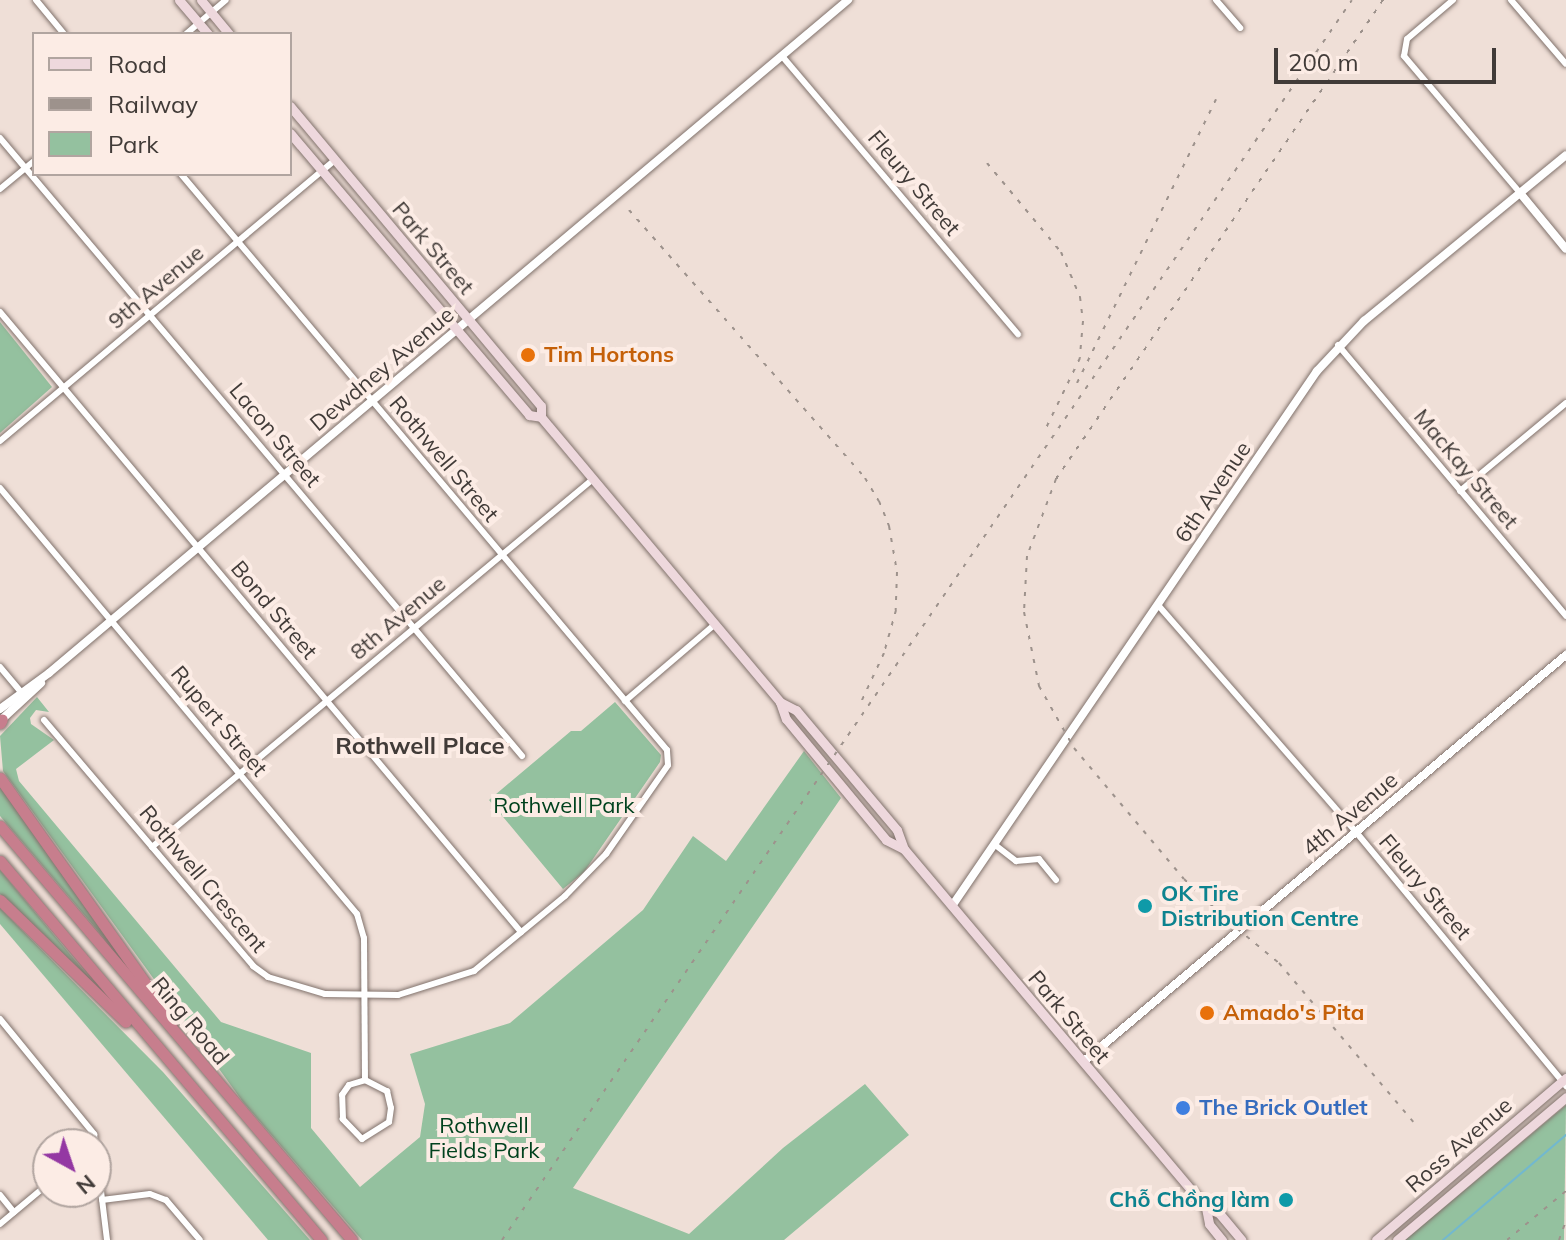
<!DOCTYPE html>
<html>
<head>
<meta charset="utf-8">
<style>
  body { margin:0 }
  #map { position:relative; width:1566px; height:1240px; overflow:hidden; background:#efdfd7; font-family:Mulish,sans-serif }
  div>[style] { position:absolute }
  .green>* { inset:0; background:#94c19f }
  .stream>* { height:2px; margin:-1px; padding:0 1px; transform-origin:1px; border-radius:1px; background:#72b8cf }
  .roads { filter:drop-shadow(0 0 2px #81726c) drop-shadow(0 0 2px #81726c) }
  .minor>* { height:6px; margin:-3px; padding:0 3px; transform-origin:3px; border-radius:3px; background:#fff }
  .tertiary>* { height:8px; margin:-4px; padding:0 4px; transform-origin:4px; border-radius:4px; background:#fff }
  .secondary>* { height:9px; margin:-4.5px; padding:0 4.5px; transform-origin:4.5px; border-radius:4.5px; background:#eed8dd }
  .motorway>* { height:11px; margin:-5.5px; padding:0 5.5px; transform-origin:5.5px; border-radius:5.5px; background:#c77e8d }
  .rail>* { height:2px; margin-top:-1px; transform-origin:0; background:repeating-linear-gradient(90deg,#9d928c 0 4px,transparent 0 12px) }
  .dots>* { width:22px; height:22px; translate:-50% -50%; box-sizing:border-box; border:4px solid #fcece5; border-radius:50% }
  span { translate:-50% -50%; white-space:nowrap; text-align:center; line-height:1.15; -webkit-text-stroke:8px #fcece5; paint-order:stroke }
  .street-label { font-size:22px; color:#413b38 }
  .food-label { font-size:22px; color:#c56008; font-weight:700 }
  .left { translate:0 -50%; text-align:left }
  .park-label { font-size:22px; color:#01421e }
  .culture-label { font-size:22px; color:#0d838f; font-weight:700 }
  .right { translate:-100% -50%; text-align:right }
  .shop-label { font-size:22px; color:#366cbe; font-weight:700 }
  .neighbourhood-label { font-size:24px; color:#413b38; font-weight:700 }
  .legend { position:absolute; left:32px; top:32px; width:260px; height:144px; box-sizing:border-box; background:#fcece5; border:2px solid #b1a5a0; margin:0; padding:10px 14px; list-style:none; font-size:24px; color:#413b38 }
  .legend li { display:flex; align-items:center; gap:16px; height:40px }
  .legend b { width:40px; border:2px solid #b1a5a0 }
  .north { position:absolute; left:32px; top:1128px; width:80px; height:80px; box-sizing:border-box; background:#fcece5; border:2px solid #b1a5a0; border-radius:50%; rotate:140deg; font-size:22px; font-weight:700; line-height:32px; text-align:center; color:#413b38 }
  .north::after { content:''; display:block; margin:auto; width:28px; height:36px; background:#9438a3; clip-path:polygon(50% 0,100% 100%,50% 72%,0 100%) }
  .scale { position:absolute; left:1274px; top:48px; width:222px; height:36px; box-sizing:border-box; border:4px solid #413b38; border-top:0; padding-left:10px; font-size:24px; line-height:28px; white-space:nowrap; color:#413b38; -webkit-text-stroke:6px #fcece5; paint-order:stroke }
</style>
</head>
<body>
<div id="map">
  <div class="green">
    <div style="clip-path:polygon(0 322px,52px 387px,0 433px)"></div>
    <div style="clip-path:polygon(37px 697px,49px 712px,36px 710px,30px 718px,31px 724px,54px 740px,16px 769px,19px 781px,221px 1022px,311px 1053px,311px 1128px,360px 1187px,420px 1137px,425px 1104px,410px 1054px,510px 1023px,643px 910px,693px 836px,726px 861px,804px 751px,841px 798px,573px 1188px,689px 1234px,783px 1148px,865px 1084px,909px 1135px,784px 1240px,362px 1240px,243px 1102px,3px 771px,0 736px)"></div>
    <div style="clip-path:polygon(615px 702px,661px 755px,660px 762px,584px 872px,563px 889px,489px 800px,571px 731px,581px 731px)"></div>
    <div style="clip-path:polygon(0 786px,118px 951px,116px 952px,0 816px)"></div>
    <div style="clip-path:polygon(0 870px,98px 988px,0 894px)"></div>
    <div style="clip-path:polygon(0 908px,163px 1072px,310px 1240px,268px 1240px,0 924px)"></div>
    <div style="clip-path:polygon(1566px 1105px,1564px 1240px,1405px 1240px)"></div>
  </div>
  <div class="stream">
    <div style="left:1443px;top:1240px;width:162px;rotate:-40.5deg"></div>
  </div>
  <div class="roads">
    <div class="minor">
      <div style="left:36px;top:0;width:44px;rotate:50.5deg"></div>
      <div style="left:1216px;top:0;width:37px;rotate:49deg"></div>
      <div style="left:1453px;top:0;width:60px;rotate:139.7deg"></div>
      <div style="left:1407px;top:39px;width:17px;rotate:100deg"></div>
      <div style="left:1404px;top:56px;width:180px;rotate:49.7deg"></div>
      <div style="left:1511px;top:0;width:84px;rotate:49.3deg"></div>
      <div style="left:186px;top:34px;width:52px;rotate:-40.4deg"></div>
      <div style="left:782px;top:56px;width:365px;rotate:49.7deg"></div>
      <div style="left:0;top:138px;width:809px;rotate:49.81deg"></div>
      <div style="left:0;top:189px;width:44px;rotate:-39.5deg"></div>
      <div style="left:0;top:312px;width:810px;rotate:49.96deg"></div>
      <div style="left:1338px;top:345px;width:354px;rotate:49.9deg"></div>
      <div style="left:0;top:441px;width:437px;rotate:-40deg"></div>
      <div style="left:0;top:488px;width:556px;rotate:50.04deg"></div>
      <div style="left:357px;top:914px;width:25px;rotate:74deg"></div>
      <div style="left:364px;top:938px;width:142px;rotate:89.6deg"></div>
      <div style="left:1460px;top:491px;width:138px;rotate:-39.7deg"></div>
      <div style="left:1158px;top:605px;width:301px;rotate:48.9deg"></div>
      <div style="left:1356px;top:832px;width:330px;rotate:50.4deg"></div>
      <div style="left:0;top:667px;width:33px;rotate:50deg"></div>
      <div style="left:625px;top:701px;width:118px;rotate:-40.5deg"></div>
      <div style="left:44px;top:720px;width:323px;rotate:49.6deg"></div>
      <div style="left:253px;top:966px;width:19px;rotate:36deg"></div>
      <div style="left:268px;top:977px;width:59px;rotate:16.6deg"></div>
      <div style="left:325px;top:994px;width:73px;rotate:0.8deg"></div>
      <div style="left:398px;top:995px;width:80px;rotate:-17.5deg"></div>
      <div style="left:474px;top:971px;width:118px;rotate:-39.5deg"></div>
      <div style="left:565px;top:896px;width:59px;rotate:-45.7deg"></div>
      <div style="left:606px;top:854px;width:108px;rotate:-55.1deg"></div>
      <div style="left:668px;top:765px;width:15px;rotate:-94deg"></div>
      <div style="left:667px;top:750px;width:754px;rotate:-130.16deg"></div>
      <div style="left:994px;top:844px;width:28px;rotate:38deg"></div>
      <div style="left:1016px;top:861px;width:23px;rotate:-5deg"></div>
      <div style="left:1039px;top:859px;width:27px;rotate:51deg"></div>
      <div style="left:152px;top:847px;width:574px;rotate:-39.84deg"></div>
      <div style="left:0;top:1019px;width:149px;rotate:50.7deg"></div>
      <div style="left:94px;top:1134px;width:107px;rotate:83deg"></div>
      <div style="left:365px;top:1080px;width:25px;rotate:27deg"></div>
      <div style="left:387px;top:1091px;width:17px;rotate:77deg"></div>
      <div style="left:391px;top:1108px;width:14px;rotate:98deg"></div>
      <div style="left:389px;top:1122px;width:32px;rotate:148deg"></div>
      <div style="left:362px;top:1139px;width:28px;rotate:-134deg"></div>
      <div style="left:343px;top:1119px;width:24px;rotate:-92deg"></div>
      <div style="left:342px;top:1095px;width:12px;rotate:-55deg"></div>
      <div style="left:349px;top:1085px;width:17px;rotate:-17deg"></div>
      <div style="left:0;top:1195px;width:22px;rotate:51deg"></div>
      <div style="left:102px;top:1200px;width:48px;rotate:-7.1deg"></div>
      <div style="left:150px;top:1194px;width:17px;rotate:21deg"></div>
      <div style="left:166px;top:1200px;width:52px;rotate:49.6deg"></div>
      <div style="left:0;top:1224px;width:62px;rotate:-39.8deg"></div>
    </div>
    <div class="tertiary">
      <div style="left:1520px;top:193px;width:72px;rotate:50.6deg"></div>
      <div style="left:0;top:709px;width:61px;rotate:-36.3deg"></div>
      <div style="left:49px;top:673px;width:1045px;rotate:-40.11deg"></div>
      <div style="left:0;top:721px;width:56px;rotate:-42.8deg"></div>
      <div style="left:952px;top:906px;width:648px;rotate:-55.7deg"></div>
      <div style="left:1317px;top:371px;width:69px;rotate:-46.8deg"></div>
      <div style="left:1364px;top:321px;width:261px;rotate:-39.4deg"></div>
      <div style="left:1083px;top:1062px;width:632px;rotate:-40.12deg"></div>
    </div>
    <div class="secondary">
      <div style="left:179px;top:0;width:45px;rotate:49.5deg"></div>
      <div style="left:201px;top:0;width:44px;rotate:50.5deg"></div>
      <div style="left:290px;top:106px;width:391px;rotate:50.1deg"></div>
      <div style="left:541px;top:406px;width:11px;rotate:90deg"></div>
      <div style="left:541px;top:417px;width:372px;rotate:50deg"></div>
      <div style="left:780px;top:702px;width:18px;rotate:71deg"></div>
      <div style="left:786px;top:719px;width:157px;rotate:50.4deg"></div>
      <div style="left:886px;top:840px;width:20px;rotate:27deg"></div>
      <div style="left:290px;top:133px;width:370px;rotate:49.7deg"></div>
      <div style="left:529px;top:415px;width:12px;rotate:9deg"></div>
      <div style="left:780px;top:702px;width:18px;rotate:27deg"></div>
      <div style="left:796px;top:710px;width:157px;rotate:49.9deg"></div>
      <div style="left:897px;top:830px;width:20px;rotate:70deg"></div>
      <div style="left:904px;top:849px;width:469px;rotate:49.9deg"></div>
      <div style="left:1206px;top:1208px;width:16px;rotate:79deg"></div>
      <div style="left:1209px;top:1224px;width:21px;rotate:51deg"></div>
      <div style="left:1206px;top:1208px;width:14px;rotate:21deg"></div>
      <div style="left:1219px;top:1213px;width:35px;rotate:50deg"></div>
      <div style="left:1376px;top:1240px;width:250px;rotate:-40.5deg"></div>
      <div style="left:1397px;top:1240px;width:221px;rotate:-40.2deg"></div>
    </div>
    <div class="motorway">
      <div style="left:0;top:723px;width:4px;rotate:-63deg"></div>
      <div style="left:0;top:778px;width:298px;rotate:54.7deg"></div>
      <div style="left:0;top:826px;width:543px;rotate:49.63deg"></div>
      <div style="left:0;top:861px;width:497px;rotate:49.7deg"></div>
      <div style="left:0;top:900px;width:175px;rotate:44.1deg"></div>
    </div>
  </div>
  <div class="rail">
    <div style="left:1383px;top:0;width:580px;rotate:124.32deg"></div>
    <div style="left:1056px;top:479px;width:82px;rotate:110.6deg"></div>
    <div style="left:1027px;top:556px;width:56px;rotate:93.1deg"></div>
    <div style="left:1024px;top:612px;width:76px;rotate:78.5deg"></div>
    <div style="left:1039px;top:686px;width:71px;rotate:60.6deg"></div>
    <div style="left:1074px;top:748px;width:171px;rotate:50deg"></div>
    <div style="left:1184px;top:879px;width:61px;rotate:43.7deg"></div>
    <div style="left:1228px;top:921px;width:66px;rotate:39.5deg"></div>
    <div style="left:1279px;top:963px;width:212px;rotate:49.8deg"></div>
    <div style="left:987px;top:163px;width:116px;rotate:50.3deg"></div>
    <div style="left:1061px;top:252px;width:49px;rotate:67.1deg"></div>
    <div style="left:1080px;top:297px;width:24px;rotate:83deg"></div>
    <div style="left:1083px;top:321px;width:37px;rotate:95deg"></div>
    <div style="left:1080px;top:358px;width:82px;rotate:115.9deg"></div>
    <div style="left:629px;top:210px;width:357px;rotate:48.6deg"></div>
    <div style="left:865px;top:478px;width:27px;rotate:59deg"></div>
    <div style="left:879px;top:501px;width:27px;rotate:68deg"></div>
    <div style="left:889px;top:526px;width:47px;rotate:80.1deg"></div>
    <div style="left:897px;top:572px;width:38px;rotate:92deg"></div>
    <div style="left:896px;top:610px;width:45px;rotate:105.6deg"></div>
    <div style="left:884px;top:653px;width:52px;rotate:115.1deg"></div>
    <div style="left:1077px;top:383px;width:316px;rotate:-63.9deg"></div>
    <div style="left:502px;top:1240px;width:1503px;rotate:-55.57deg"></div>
    <div style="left:1507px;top:1240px;width:77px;rotate:-39.7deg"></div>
    <div style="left:1559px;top:1240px;width:20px;rotate:-70deg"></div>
  </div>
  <div class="dots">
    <div style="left:528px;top:355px;background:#e8710a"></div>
    <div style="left:1145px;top:906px;background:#0f9aa8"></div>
    <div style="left:1207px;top:1013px;background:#e8710a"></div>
    <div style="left:1183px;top:1108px;background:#3f7fe0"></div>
    <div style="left:1286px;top:1200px;background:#0f9aa8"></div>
  </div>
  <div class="street-label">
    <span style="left:914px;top:183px;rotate:50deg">Fleury Street</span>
    <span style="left:433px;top:248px;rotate:50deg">Park Street</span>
    <span style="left:156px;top:287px;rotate:-40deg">9th Avenue</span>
    <span style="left:382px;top:369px;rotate:-40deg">Dewdney Avenue</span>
    <span style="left:275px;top:435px;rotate:50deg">Lacon Street</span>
    <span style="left:444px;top:459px;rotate:50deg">Rothwell Street</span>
    <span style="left:1466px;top:469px;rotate:50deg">MacKay Street</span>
    <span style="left:1213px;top:492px;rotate:-56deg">6th Avenue</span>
    <span style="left:274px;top:610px;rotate:50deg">Bond Street</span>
    <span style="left:398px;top:618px;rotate:-40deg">8th Avenue</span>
    <span style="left:219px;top:721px;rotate:50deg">Rupert Street</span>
    <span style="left:1350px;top:814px;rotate:-40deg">4th Avenue</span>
    <span style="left:203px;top:879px;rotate:50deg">Rothwell Crescent</span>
    <span style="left:1425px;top:887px;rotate:50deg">Fleury Street</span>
    <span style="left:1069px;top:1017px;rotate:50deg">Park Street</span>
    <span style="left:190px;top:1021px;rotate:50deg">Ring Road</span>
    <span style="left:1459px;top:1145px;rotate:-41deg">Ross Avenue</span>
  </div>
  <div class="food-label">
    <span class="left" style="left:544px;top:355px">Tim Hortons</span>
    <span class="left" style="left:1223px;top:1013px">Amado's Pita</span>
  </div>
  <div class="park-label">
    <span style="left:564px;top:806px">Rothwell Park</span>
    <span style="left:484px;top:1138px">Rothwell<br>Fields Park</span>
  </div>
  <div class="culture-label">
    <span class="left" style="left:1161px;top:906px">OK Tire<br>Distribution Centre</span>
    <span class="right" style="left:1270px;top:1200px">Chỗ Chồng làm</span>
  </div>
  <div class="shop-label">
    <span class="left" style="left:1199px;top:1108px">The Brick Outlet</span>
  </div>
  <div class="neighbourhood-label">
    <span style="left:420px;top:746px">Rothwell Place</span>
  </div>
  <ul class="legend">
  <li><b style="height:10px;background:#eed8dd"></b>Road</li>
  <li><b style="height:10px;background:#9d928c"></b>Railway</li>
  <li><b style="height:22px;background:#94c19f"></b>Park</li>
  </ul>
  <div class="north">N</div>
  <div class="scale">200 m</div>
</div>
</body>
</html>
